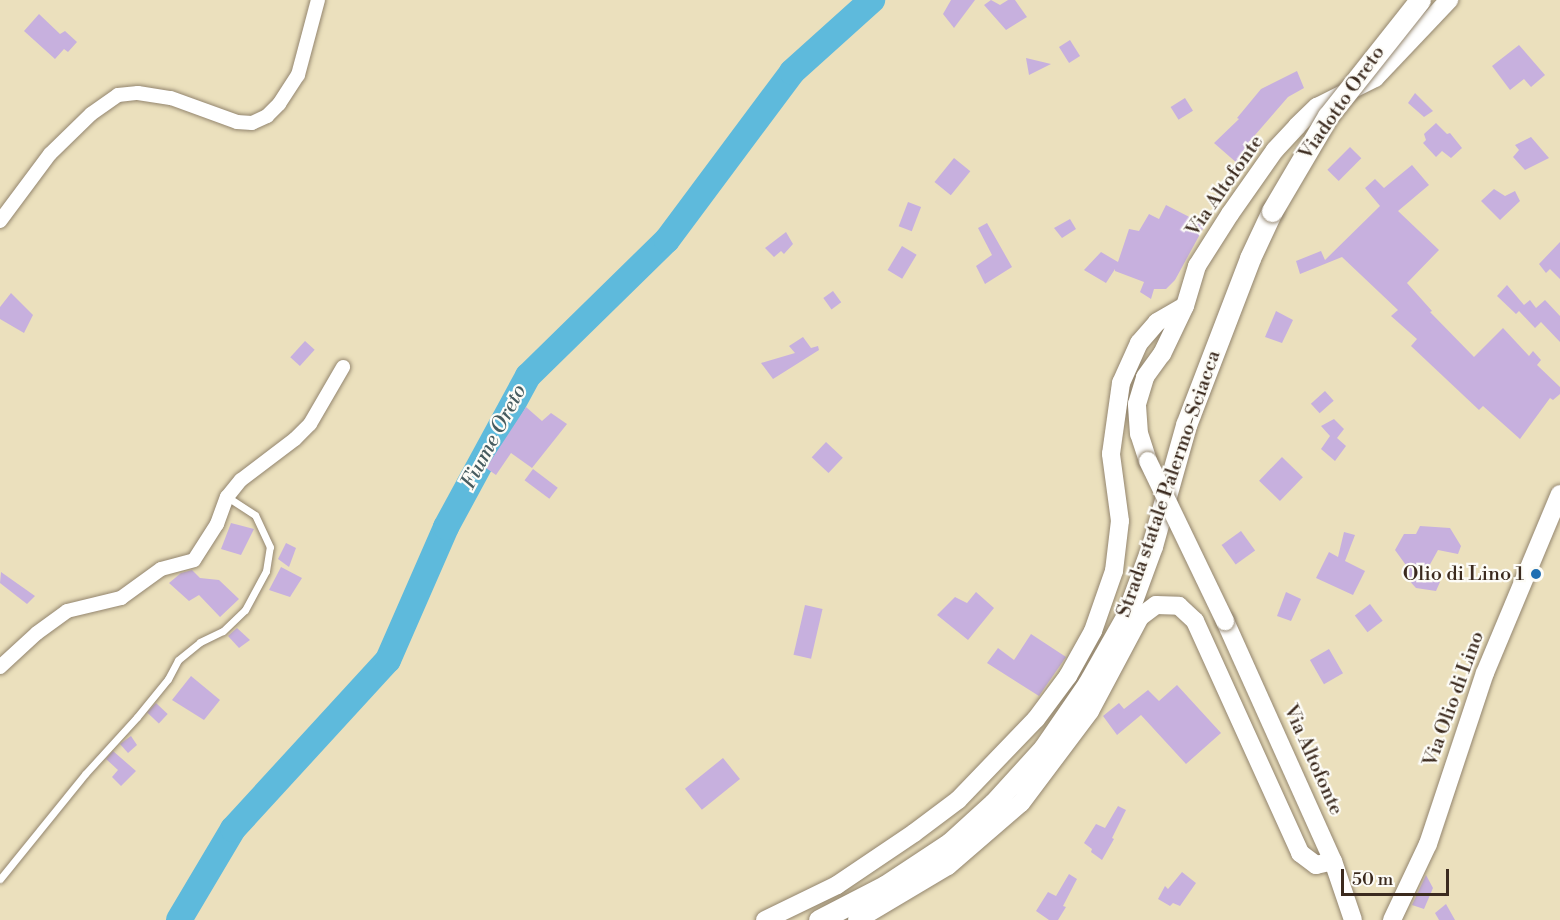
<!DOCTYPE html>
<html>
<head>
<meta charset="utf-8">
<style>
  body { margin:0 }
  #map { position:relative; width:1560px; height:920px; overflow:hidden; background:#ebe0bd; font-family:"Libre Bodoni",serif }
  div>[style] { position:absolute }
  .river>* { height:26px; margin:-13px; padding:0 13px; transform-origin:13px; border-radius:13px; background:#5ebadc }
  .building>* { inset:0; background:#c7b0de; transform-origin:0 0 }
  .roads { filter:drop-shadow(0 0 2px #93856e) drop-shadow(0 0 2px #93856e) }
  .lane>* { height:7px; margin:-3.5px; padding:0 3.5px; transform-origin:3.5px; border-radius:3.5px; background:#fff }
  .street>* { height:14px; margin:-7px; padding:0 7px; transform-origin:7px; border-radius:7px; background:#fff }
  .secondary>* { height:18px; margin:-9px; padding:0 9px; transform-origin:9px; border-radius:9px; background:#fff }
  .primary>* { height:21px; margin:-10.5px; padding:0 10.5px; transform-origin:10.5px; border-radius:10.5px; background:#fff }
  .bridges { filter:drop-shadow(0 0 2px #93856e) drop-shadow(0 0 2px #93856e) }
  .secondary-bridge>* { height:18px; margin:-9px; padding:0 9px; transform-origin:9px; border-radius:9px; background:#fff }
  .primary-bridge>* { height:21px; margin:-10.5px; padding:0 10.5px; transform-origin:10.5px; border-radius:10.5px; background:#fff }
  .dots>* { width:16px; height:16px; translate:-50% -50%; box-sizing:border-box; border:3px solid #fdfcf7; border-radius:50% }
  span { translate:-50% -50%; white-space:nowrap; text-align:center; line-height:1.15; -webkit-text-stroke:4.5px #fdfcf7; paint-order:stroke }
  .street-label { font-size:20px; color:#3b2a1e }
  .poi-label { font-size:20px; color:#3b2a1e }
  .right { translate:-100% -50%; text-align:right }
  .water-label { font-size:21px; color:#475c60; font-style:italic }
  .scale { position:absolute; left:1341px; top:869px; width:108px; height:27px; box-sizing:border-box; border:3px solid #3b2a1e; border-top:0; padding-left:8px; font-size:18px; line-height:21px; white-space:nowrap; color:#3b2a1e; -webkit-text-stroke:4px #fdfcf7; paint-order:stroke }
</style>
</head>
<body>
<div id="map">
  <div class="river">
    <div style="left:179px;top:920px;width:106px;rotate:-59.3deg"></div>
    <div style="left:233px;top:829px;width:229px;rotate:-47.5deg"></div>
    <div style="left:388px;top:660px;width:145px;rotate:-66.4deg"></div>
    <div style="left:446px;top:527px;width:172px;rotate:-61.5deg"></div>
    <div style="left:528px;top:376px;width:194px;rotate:-44.4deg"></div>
    <div style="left:667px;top:240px;width:209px;rotate:-53.3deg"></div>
    <div style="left:792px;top:72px;width:108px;rotate:-42deg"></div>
  </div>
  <div class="building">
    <div style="clip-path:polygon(951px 0,975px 0,954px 28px,943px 14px)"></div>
    <div style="clip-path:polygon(991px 0,1000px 5px,1008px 0,1015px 0,1027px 17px,1006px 30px,984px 5px)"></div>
    <div style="clip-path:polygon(39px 14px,60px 34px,65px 31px,77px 42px,68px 52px,64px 49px,55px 59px,24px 31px)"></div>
    <div style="left:1070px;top:40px;width:19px;height:13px;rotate:58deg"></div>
    <div style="clip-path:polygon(1519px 45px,1545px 75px,1531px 87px,1524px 79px,1510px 90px,1492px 66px)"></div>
    <div style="clip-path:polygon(1026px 58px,1051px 64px,1029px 75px)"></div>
    <div style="clip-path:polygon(1297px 71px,1304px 88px,1288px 97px,1249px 142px,1255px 149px,1238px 164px,1214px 143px,1239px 119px,1237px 118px,1261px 89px)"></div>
    <div style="clip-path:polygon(1415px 93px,1433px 111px,1424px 117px,1408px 103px)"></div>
    <div style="left:1185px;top:98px;width:15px;height:17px;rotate:58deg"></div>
    <div style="clip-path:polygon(1436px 123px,1447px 134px,1450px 133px,1462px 148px,1451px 158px,1442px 151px,1436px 157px,1423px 143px,1426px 140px,1424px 134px)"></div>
    <div style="clip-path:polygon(1531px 137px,1549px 158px,1525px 170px,1513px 157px,1519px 150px,1515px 145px)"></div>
    <div style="left:1350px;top:147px;width:16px;height:32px;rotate:45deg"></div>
    <div style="left:954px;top:158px;width:21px;height:31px;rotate:39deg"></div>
    <div style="clip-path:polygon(1412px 165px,1429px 185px,1398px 211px,1439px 250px,1407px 283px,1432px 311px,1430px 312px,1474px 357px,1503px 328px,1529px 356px,1533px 351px,1541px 360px,1537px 365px,1560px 387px,1560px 394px,1553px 400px,1550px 398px,1520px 439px,1483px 406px,1479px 410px,1411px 346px,1417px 339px,1391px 316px,1398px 310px,1342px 257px,1300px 274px,1296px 261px,1321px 251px,1325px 260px,1380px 206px,1365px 188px,1375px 179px,1384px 188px)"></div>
    <div style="clip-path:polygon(1494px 189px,1505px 196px,1515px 191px,1520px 201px,1500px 220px,1481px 201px)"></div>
    <div style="left:908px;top:202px;width:14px;height:26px;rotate:21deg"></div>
    <div style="clip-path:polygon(1166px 205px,1205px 225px,1175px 280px,1166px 289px,1154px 289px,1151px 299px,1140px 292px,1144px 282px,1115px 271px,1115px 269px,1106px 283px,1084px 270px,1101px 252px,1118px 262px,1129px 229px,1139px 231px,1149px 214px,1159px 219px)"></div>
    <div style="clip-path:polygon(1070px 219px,1076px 229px,1062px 238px,1054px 228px)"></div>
    <div style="clip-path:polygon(987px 223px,1012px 267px,985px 284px,976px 266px,992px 255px,978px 228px)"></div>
    <div style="clip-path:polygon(786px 232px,793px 244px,784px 254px,781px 251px,774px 257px,765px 248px)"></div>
    <div style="clip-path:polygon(1560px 242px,1560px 279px,1550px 269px,1546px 273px,1539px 264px)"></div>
    <div style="left:902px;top:246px;width:17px;height:28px;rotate:31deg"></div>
    <div style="clip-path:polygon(1507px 285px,1524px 305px,1530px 300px,1536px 308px,1545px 300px,1560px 316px,1560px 342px,1541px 322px,1535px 328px,1519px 311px,1516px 314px,1497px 296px)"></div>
    <div style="left:833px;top:291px;width:14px;height:12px;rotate:54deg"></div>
    <div style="clip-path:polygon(11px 293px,33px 315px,24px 333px,0 319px,0 307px)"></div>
    <div style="clip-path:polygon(1276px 311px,1293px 320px,1282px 343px,1265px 337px)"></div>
    <div style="clip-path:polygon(803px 337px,811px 348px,818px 346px,819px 350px,773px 379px,761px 363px,795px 353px,789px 346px)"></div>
    <div style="left:305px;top:341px;width:13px;height:22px;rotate:42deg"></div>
    <div style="left:1325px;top:391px;width:13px;height:19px;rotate:48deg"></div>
    <div style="clip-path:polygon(526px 407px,542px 421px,551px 413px,567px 424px,532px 468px,511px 453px,496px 475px,486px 468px)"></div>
    <div style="clip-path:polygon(1334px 419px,1344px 429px,1337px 438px,1346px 446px,1335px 461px,1321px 449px,1330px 436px,1321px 426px)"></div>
    <div style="left:826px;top:442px;width:23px;height:21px;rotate:43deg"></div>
    <div style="left:1282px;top:457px;width:29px;height:33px;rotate:44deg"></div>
    <div style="left:533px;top:469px;width:31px;height:14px;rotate:37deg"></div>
    <div style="clip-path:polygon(231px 523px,254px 529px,241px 555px,221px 549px)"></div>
    <div style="clip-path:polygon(1420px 526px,1450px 528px,1461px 546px,1458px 554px,1438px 550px,1428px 568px,1440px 582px,1436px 591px,1416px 588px,1404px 575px,1408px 568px,1395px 550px,1404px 534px,1416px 534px)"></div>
    <div style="left:1241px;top:531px;width:24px;height:24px;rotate:54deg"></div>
    <div style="clip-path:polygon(1344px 532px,1355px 535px,1345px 561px,1365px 571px,1353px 595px,1316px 578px,1329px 552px,1338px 557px)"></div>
    <div style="clip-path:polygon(286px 543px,296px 548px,289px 567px,278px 559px)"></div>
    <div style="clip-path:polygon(281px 567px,302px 578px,290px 597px,269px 590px)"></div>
    <div style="clip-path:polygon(192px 570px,200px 578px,219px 580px,239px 599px,220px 617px,199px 595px,189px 601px,169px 583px,181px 573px)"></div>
    <div style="clip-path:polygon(1px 572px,35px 596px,27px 604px,0 583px)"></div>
    <div style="clip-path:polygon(976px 592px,994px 608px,968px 640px,937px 615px,955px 597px,967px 603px)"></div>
    <div style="clip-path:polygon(1286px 592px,1301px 599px,1291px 621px,1277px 616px)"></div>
    <div style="left:1370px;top:604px;width:21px;height:19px;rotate:53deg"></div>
    <div style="left:805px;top:605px;width:18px;height:51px;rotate:13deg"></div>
    <div style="clip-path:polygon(237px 628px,250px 640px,239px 648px,228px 636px)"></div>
    <div style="clip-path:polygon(1031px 634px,1066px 657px,1039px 696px,987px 663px,998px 648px,1014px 660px)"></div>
    <div style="left:1329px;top:649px;width:28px;height:22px;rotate:60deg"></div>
    <div style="clip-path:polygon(191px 676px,220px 700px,204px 720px,172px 700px)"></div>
    <div style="clip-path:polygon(1177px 685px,1221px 733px,1186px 764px,1141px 715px,1117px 735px,1103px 716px,1119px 703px,1124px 709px,1148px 690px,1159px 701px)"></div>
    <div style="left:156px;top:703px;width:16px;height:13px;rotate:43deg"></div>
    <div style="clip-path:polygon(131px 736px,137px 745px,128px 753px,120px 744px)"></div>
    <div style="clip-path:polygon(113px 751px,136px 771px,121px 786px,112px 777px,118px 770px,106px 759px)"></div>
    <div style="left:723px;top:758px;width:27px;height:49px;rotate:51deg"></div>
    <div style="clip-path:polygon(1118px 806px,1126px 810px,1112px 838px,1114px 839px,1102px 860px,1091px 852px,1092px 849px,1084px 843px,1096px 824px,1105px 828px)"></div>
    <div style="clip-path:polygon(1182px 872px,1196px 883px,1180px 906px,1173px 903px,1170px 906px,1158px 899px,1165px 886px,1168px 889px)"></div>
    <div style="clip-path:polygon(1069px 874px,1077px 879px,1063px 906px,1066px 907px,1058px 920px,1049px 920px,1036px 911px,1048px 892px,1056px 896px)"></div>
    <div style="clip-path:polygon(1426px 875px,1433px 888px,1424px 909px,1412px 905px)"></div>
    <div style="clip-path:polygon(1446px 904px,1455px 920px,1439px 920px,1435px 913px)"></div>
  </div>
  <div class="roads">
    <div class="lane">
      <div style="left:0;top:879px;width:135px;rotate:-51deg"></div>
      <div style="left:85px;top:774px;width:77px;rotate:-47.6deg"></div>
      <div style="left:137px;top:717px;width:49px;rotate:-50.8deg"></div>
      <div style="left:168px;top:679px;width:21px;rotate:-62deg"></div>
      <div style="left:178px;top:660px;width:28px;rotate:-39deg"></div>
      <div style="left:200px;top:642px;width:25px;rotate:-26deg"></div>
      <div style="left:223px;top:631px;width:30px;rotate:-44deg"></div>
      <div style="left:245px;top:610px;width:44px;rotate:-61.7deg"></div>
      <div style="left:266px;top:571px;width:24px;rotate:-81deg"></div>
      <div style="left:270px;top:547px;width:35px;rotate:-115deg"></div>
      <div style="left:255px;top:515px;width:33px;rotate:-147deg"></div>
    </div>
    <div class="street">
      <div style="left:0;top:221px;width:84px;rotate:-53.3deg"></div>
      <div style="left:50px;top:154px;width:57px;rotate:-44.3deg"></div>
      <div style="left:91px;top:114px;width:33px;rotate:-35deg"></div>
      <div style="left:118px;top:95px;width:20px;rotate:-6deg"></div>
      <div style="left:138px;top:93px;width:33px;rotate:9deg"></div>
      <div style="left:171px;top:98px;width:70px;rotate:20deg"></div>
      <div style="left:237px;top:122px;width:15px;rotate:4deg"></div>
      <div style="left:252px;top:123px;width:17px;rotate:-25deg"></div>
      <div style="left:267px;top:116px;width:17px;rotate:-45deg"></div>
      <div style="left:279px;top:104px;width:35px;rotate:-57deg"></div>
      <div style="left:298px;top:75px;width:78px;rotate:-75.1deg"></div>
      <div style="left:0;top:667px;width:50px;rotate:-42.6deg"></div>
      <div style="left:37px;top:633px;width:37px;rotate:-36deg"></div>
      <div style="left:67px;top:611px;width:56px;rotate:-13.5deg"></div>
      <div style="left:121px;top:598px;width:49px;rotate:-35.9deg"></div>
      <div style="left:161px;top:569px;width:34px;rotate:-15deg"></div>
      <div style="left:194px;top:560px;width:43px;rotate:-57.4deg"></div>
      <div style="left:217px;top:524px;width:29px;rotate:-70deg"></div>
      <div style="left:227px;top:497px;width:22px;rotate:-51deg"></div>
      <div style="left:241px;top:480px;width:68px;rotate:-37.2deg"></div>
      <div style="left:295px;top:439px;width:21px;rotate:-45deg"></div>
      <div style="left:310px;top:424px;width:66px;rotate:-59.9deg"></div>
    </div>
    <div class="secondary">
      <div style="left:1148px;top:461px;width:28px;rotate:-108deg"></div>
      <div style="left:1139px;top:434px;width:30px;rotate:-94deg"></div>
      <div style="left:1137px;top:404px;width:28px;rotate:-73deg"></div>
      <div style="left:1145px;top:377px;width:29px;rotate:-54deg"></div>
      <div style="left:1162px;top:354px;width:53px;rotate:-64.4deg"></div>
      <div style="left:1185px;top:306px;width:42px;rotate:-73.3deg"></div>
      <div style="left:1197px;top:266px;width:62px;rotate:-57.6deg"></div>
      <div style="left:1230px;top:214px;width:78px;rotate:-54.9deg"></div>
      <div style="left:1275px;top:150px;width:33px;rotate:-47deg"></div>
      <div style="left:1297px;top:126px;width:28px;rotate:-44deg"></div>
      <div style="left:1317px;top:107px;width:65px;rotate:-26.6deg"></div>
      <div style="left:1375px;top:78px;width:108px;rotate:-46.5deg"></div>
      <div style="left:1225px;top:621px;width:263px;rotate:65.8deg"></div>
      <div style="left:1333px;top:861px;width:62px;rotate:71.3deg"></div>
      <div style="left:765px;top:920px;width:80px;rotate:-25.9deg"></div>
      <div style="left:837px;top:885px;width:93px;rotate:-34deg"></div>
      <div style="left:914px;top:833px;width:55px;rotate:-36.9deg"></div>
      <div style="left:958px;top:800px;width:112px;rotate:-46.1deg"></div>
      <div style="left:1036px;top:719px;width:54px;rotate:-53.3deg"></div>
      <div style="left:1068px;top:676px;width:51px;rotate:-60.9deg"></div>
      <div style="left:1093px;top:631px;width:64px;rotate:-70.7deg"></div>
      <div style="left:1114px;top:571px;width:50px;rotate:-83.2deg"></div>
      <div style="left:1120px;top:521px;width:68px;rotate:-97.7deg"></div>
      <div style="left:1111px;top:454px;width:72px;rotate:-82deg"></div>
      <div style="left:1121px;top:383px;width:44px;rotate:-65.8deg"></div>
      <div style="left:1139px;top:343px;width:28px;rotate:-49deg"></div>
      <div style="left:1157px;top:322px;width:32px;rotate:-30deg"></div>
      <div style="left:857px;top:920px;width:106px;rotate:-30.7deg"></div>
      <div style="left:948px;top:866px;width:96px;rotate:-40.8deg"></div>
      <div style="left:1021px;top:803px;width:115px;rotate:-53.1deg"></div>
      <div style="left:1090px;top:711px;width:106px;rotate:-62deg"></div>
      <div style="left:1140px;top:617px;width:20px;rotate:-37deg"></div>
      <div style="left:1156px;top:605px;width:23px;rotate:2deg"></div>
      <div style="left:1179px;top:606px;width:22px;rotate:43deg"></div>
      <div style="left:1195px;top:621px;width:255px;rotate:65.6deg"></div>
      <div style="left:1300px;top:853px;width:20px;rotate:37deg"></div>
      <div style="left:1316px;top:865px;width:17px;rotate:-13deg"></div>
      <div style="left:1392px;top:920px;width:84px;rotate:-64.7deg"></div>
      <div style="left:1428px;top:844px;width:180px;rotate:-71.6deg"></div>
      <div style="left:1485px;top:673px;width:194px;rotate:-67.3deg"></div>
    </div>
    <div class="primary">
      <div style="left:819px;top:920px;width:74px;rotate:-27.3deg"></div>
      <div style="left:885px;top:886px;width:78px;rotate:-33.5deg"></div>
      <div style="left:950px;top:843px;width:59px;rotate:-42.3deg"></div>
      <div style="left:994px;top:803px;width:74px;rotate:-47.7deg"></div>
      <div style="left:1044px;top:748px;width:78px;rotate:-55.5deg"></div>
      <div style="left:1088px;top:684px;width:77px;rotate:-60.4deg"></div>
      <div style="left:1126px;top:617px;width:76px;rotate:-69.9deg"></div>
      <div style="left:1152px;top:546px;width:126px;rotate:-74.3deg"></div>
      <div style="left:1186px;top:425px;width:179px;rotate:-69deg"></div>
      <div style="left:1250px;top:258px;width:52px;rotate:-64.9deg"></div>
    </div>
  </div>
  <div class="bridges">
    <div class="secondary-bridge">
      <div style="left:1148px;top:461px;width:178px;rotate:64.3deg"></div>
    </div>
    <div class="primary-bridge">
      <div style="left:1272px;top:211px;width:110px;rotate:-59.5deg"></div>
      <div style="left:1328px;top:116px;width:148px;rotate:-51.6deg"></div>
    </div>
  </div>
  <div class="dots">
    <div style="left:1536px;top:574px;background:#1f6fb2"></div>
  </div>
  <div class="street-label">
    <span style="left:1342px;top:103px;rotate:-55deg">Viadotto Oreto</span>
    <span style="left:1225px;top:186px;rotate:-55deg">Via Altofonte</span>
    <span style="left:1169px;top:484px;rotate:-71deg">Strada statale Palermo-Sciacca</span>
    <span style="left:1454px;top:699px;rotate:-70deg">Via Olio di Lino</span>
    <span style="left:1313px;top:760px;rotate:66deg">Via Altofonte</span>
  </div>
  <div class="poi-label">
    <span class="right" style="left:1524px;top:574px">Olio di Lino 1</span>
  </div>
  <div class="water-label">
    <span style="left:494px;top:437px;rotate:-62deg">Fiume Oreto</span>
  </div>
  <div class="scale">50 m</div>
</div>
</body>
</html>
